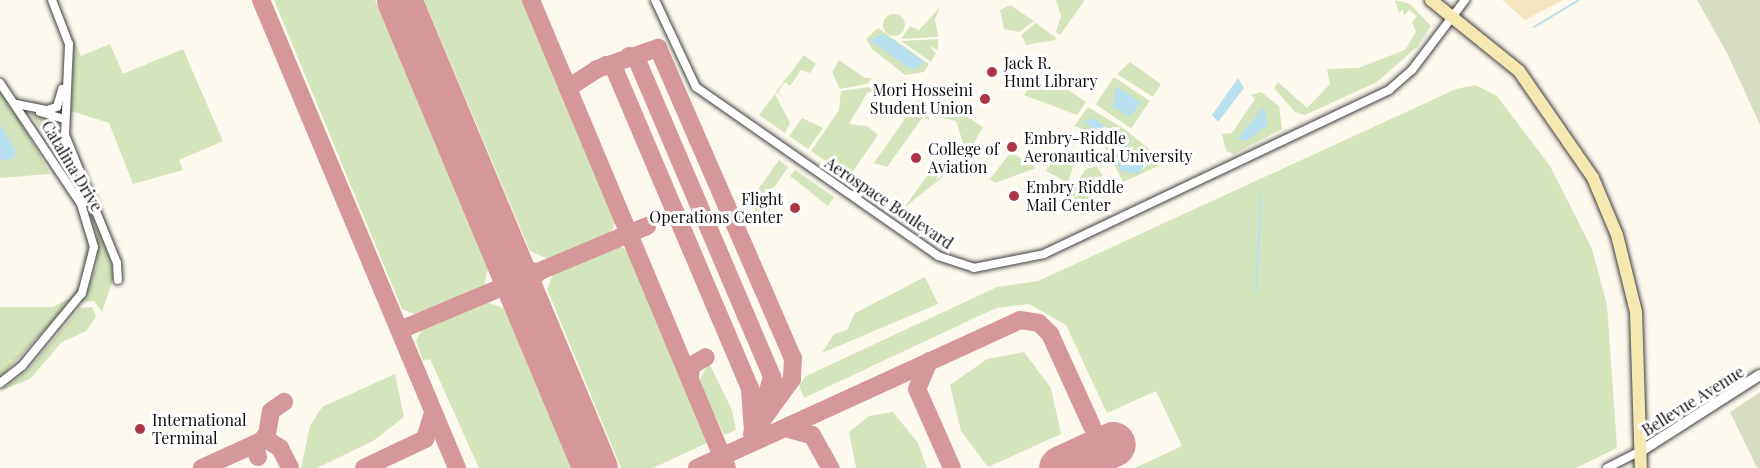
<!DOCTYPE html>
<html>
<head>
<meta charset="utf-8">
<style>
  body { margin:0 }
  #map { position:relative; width:1760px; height:468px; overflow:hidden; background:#fdf9ef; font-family:"Playfair Display",serif }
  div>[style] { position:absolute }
  .green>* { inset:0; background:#d4e4bc; transform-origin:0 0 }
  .round { border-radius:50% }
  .sand>* { inset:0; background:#f4e4c0 }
  .cemetery>* { inset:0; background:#d6ddc2 }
  .water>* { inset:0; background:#b9e0ef }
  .stream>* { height:2px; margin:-1px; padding:0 1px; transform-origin:1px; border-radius:1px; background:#b9e0ef }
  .taxiway>* { height:18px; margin:-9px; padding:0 9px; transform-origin:9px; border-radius:9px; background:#d5979a }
  .runway>* { height:45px; margin:-22.5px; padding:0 22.5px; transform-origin:22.5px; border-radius:22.5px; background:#d5979a }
  .roads { filter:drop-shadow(0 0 2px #404040) drop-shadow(0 0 2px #404040) }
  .minor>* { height:8px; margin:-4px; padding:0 4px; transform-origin:4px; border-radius:4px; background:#fff }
  .tertiary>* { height:10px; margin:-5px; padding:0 5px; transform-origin:5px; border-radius:5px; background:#fff }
  .secondary>* { height:12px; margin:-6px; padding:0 6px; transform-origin:6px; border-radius:6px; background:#f6e8b1 }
  .dots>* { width:16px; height:16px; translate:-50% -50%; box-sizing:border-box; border:3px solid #fff; border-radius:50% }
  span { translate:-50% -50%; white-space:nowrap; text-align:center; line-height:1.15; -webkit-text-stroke:6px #fff; paint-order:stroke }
  .poi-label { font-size:16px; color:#0d0d0d }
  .left { translate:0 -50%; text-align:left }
  .right { translate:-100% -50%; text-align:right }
  .street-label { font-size:16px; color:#0d0d0d }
</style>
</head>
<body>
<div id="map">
  <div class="green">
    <div style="clip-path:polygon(274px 0,375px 0,488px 270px,484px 285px,416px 315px,402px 309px)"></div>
    <div style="clip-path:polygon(424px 0,524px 0,617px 218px,610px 235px,550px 260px,530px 251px)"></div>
    <div style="clip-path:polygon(1056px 0,1085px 0,1060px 35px,1056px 32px,1061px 16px)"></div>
    <div style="clip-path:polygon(1395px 0,1410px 4px,1431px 26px,1418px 46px,1377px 82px,1305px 115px,1295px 112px,1274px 88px,1278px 82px,1307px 108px,1330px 84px,1327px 69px,1358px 68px,1405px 50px,1416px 32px,1412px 22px,1417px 16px,1409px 10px,1404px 16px,1403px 9px,1399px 13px)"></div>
    <div style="clip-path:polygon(1010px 5px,1034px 21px,1019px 32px,1004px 29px,1000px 10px)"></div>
    <div style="clip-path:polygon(940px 7px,935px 19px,938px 37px,901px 39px,910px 26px,919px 30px)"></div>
    <div class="round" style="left:883px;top:14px;width:22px;height:22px"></div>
    <div style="clip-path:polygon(1036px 23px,1056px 38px,1055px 40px,1026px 45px,1021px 35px)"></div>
    <div style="clip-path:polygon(878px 28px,929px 64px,924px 72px,905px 75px,872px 49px,866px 39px)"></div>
    <div style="clip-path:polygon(938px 39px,938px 50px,929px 46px,936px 53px,931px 62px,901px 41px)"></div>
    <div style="clip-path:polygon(74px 40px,81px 56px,110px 44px,123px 74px,183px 49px,223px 141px,179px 160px,183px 170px,133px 184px,109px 123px,71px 111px)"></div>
    <div style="clip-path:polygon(804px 55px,816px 64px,810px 73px,801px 70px,790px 86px,785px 82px,778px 92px,782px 97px,776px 92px)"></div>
    <div style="clip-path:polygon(839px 60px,865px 78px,872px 78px,867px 84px,840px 89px,832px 72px)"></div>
    <div style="clip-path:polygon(1130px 62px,1161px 84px,1153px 97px,1117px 74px)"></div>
    <div style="clip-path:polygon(1041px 71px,1086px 102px,1077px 115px,1024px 95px)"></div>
    <div style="left:1114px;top:77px;width:43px;height:33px;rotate:34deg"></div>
    <div style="clip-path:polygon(1475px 85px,1497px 96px,1550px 166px,1592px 249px,1607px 305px,1617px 448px,1576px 468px,1135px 468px,1182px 446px,1156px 391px,1107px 413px,1066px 325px,1029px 304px,996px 308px,804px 398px,799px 385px,806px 376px,997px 287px,1038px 281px,1456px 89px)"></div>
    <div style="clip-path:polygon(868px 87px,875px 91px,867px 93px,849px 124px,867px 126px,878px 135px,849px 177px,811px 151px,839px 110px,841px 91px)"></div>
    <div style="clip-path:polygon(0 92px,8px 99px,50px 174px,0 178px)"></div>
    <div style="clip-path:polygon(929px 92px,983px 127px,967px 155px,956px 121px,936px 116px)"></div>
    <div style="clip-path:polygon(1261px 92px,1279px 106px,1282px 129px,1234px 154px,1226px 151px,1222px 134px,1232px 133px,1255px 99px,1251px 95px)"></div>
    <div style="clip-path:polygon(775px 94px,790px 123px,785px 133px,759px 115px)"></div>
    <div style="clip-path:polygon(921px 96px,929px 120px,923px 117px,887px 167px,874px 163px)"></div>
    <div style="clip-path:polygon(1088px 107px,1126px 130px,1165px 163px,1123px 182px,1098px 134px,1074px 126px)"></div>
    <div style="clip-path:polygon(30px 113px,57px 121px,78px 178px,75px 180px)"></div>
    <div style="clip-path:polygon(802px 118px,823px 128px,808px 149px,789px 136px)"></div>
    <div style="clip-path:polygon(1011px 152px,1036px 168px,995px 183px,990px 179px)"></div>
    <div style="clip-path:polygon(1058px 153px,1073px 166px,1068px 183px,1046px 171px)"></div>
    <div style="clip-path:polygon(779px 160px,788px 167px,767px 198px,774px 203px,763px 218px,755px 211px,755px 194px)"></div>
    <div style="clip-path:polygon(937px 162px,946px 174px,904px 208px)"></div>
    <div style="clip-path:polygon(1097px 166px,1110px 189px,1074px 205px,1069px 193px,1086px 169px)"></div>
    <div style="clip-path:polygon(795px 170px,834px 197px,828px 206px,790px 176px)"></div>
    <div style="clip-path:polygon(97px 225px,115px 273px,102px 312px,94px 301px,81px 302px,97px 265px)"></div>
    <div style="clip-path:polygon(87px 237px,89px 263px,78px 294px,0 378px,0 307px,53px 307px,70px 298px,81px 283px)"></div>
    <div style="clip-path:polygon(621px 246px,632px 255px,709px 437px,709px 442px,653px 468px,621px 468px,547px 289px,554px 272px)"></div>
    <div style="clip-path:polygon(925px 277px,938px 304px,822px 353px,834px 334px,847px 330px,855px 313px)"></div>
    <div style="clip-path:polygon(486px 302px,504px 308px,571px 468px,479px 468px,430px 359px,423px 361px,416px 341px,421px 331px)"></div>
    <div style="clip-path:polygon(92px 307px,96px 317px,86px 331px,62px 342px,30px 379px,0 391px,28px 370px,80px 308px)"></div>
    <div style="clip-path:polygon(1024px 352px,1051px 388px,1061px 434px,988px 467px,961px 431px,950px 385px,987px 359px)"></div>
    <div style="clip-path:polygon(709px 363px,732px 410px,736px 430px,724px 435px,699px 381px)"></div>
    <div style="clip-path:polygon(395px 374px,404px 417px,373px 441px,317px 468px,301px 468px,310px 426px,322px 407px)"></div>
    <div style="clip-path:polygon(893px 412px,918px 443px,927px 468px,856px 468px,849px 432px,869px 416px)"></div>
  </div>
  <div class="sand">
    <div style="clip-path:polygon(1502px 0,1563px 0,1525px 20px)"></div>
  </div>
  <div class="cemetery">
    <div style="clip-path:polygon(1697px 0,1760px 0,1760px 125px,1727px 53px)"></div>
    <div style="clip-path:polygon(1760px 392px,1760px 468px,1757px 468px,1730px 412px)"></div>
  </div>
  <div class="water">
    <div style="clip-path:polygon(884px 34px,923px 61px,918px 68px,909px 68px,869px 40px)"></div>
    <div style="clip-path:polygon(1238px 78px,1244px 88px,1218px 122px,1212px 115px)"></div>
    <div style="clip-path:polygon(1116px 87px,1141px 102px,1130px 117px,1113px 107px)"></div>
    <div style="clip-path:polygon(1264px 106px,1268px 125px,1248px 140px,1237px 140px)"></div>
    <div style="clip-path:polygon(1094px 118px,1143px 158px,1145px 166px,1137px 174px,1121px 171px,1104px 135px,1083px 122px)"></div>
    <div style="clip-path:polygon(0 124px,16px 151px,13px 159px,0 160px)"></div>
  </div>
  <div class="stream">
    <div style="left:1534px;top:27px;width:52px;rotate:-31deg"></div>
    <div style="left:1256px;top:293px;width:99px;rotate:-87.1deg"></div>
  </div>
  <div class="taxiway">
    <div style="left:261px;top:0;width:507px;rotate:67.28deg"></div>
    <div style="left:531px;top:0;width:507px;rotate:67.28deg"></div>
    <div style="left:629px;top:56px;width:9px;rotate:27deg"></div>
    <div style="left:637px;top:60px;width:345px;rotate:66.9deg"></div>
    <div style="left:772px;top:377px;width:32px;rotate:106deg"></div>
    <div style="left:606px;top:65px;width:9px;rotate:21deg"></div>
    <div style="left:614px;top:68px;width:349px;rotate:67deg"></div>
    <div style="left:750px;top:389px;width:42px;rotate:85.9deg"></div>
    <div style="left:568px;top:88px;width:35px;rotate:-33deg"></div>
    <div style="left:597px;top:69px;width:65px;rotate:-19deg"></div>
    <div style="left:658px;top:48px;width:338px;rotate:66.5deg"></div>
    <div style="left:793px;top:358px;width:21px;rotate:93deg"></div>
    <div style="left:792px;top:379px;width:68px;rotate:126deg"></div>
    <div style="left:503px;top:250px;width:26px;rotate:51deg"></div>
    <div style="left:519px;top:270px;width:19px;rotate:6deg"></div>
    <div style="left:529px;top:310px;width:24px;rotate:-97deg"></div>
    <div style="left:526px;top:286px;width:18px;rotate:-49deg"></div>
    <div style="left:400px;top:330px;width:268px;rotate:-22.8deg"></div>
    <div style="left:929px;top:361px;width:30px;rotate:113deg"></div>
    <div style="left:917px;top:389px;width:86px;rotate:66.1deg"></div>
    <div style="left:690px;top:378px;width:12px;rotate:-85deg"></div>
    <div style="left:691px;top:366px;width:17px;rotate:-31deg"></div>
    <div style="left:785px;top:428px;width:28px;rotate:15deg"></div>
    <div style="left:812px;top:435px;width:38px;rotate:61deg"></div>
    <div style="left:258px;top:457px;width:9px;rotate:-108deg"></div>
    <div style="left:255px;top:448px;width:18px;rotate:-49deg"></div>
    <div style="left:267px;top:434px;width:23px;rotate:-80deg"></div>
    <div style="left:271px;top:411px;width:16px;rotate:-35deg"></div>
    <div style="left:202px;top:468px;width:70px;rotate:-24.4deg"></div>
    <div style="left:266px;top:439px;width:17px;rotate:33deg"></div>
    <div style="left:280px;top:448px;width:22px;rotate:63deg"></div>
    <div style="left:364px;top:468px;width:68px;rotate:-25.4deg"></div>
    <div style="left:425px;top:439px;width:28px;rotate:-73deg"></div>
    <div style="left:697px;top:468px;width:355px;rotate:-24.6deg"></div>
    <div style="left:1020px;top:320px;width:19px;rotate:9deg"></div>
    <div style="left:1039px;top:323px;width:16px;rotate:45deg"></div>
    <div style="left:1050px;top:334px;width:101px;rotate:65.5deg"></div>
  </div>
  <div class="runway">
    <div style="left:399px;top:0;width:507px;rotate:67.28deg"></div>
    <div style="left:1061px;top:468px;width:57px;rotate:-24.8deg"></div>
  </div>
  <div class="roads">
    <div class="minor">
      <div style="left:52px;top:0;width:47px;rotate:68.9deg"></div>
      <div style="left:69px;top:44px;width:91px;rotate:92.5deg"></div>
      <div style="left:65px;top:135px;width:138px;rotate:67.9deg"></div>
      <div style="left:117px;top:263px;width:17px;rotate:87deg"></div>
      <div style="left:655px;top:0;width:96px;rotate:64.8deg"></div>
      <div style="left:696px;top:87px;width:295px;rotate:34.9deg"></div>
      <div style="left:938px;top:256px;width:38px;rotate:18deg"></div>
      <div style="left:974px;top:268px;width:71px;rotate:-11.3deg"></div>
      <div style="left:1044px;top:254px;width:382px;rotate:-25.4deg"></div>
      <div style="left:1389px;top:90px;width:30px;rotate:-41deg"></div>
      <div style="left:1412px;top:70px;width:88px;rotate:-52.9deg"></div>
      <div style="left:0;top:83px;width:146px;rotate:56.2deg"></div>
      <div style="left:81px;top:204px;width:45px;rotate:73.2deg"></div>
      <div style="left:94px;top:247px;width:48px;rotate:104.6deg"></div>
      <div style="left:82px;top:293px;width:94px;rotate:129.4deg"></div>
      <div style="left:22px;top:366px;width:28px;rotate:142deg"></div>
      <div style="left:16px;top:104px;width:32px;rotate:11deg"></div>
      <div style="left:47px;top:110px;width:10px;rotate:-17deg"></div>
      <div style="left:57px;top:107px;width:19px;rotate:-74deg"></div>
      <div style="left:40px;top:112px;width:26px;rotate:16deg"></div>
      <div style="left:1607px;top:468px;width:38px;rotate:-27deg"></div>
    </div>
    <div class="tertiary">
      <div style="left:1641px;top:451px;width:141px;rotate:-32.6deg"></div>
    </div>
    <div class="secondary">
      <div style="left:1431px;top:0;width:113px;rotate:38.9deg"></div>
      <div style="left:1519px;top:71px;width:130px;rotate:55.3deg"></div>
      <div style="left:1593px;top:178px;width:62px;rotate:67.2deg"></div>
      <div style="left:1617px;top:235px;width:79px;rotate:76.1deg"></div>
      <div style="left:1636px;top:312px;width:156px;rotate:88.2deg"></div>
    </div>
  </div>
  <div class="dots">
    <div style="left:992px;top:72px;background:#ad3545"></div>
    <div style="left:985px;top:99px;background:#ad3545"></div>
    <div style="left:1012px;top:147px;background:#ad3545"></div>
    <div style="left:916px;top:158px;background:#ad3545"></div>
    <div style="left:1014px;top:196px;background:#ad3545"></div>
    <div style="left:795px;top:208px;background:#ad3545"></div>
    <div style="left:140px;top:429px;background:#ad3545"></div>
  </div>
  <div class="poi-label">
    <span class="left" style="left:1004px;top:72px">Jack R.<br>Hunt Library</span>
    <span class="right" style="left:973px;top:99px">Mori Hosseini<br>Student Union</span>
    <span class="left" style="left:1024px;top:147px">Embry-Riddle<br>Aeronautical University</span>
    <span class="left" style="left:928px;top:158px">College of<br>Aviation</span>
    <span class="left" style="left:1026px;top:196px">Embry Riddle<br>Mail Center</span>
    <span class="right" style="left:783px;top:208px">Flight<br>Operations Center</span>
    <span class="left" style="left:152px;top:429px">International<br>Terminal</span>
  </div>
  <div class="street-label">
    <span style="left:72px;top:166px;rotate:59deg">Catalina Drive</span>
    <span style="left:889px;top:203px;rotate:34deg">Aerospace Boulevard</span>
    <span style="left:1693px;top:401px;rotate:-32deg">Bellevue Avenue</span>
  </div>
</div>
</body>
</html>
